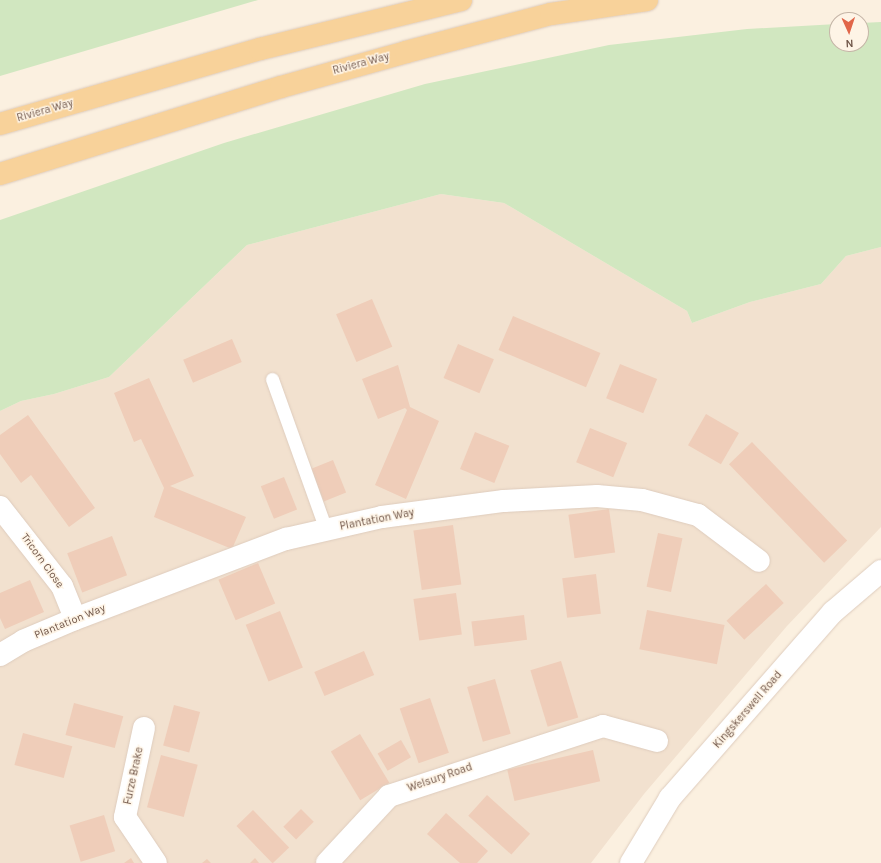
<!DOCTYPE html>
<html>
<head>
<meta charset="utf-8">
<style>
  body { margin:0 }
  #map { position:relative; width:881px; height:863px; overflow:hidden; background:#fbf0e0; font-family:Karla,sans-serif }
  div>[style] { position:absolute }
  .residential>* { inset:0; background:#f2e1cf }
  .green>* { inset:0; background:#d1e7c0 }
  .building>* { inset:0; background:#efcdb9; transform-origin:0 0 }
  .roads { filter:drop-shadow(0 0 1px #deccbd) drop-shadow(0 0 1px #deccbd) }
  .service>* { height:13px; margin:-6.5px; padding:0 6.5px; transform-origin:6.5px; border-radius:6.5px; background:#fff }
  .minor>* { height:22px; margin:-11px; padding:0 11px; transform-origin:11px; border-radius:11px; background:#fff }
  .primary>* { height:22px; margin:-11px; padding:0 11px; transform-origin:11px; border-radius:11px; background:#f8d29a }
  span { translate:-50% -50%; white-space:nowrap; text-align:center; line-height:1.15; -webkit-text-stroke:3px #fef4e6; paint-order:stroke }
  .street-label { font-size:11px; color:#705649 }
  .north { position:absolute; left:829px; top:12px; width:40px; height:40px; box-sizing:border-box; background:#fef4e6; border:1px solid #c5b5a7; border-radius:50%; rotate:177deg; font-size:11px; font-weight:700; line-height:16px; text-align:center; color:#705649 }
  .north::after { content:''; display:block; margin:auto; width:14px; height:18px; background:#e16649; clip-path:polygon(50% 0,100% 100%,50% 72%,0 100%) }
</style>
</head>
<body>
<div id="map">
  <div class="residential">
    <div style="clip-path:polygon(441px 194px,504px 203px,687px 311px,692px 323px,750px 302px,821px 284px,846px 256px,881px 247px,881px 527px,787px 626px,644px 794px,591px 863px,0 863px,0 411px,21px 401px,54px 394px,109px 377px,247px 245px)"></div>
  </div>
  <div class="green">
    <div style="clip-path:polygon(0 0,258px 0,0 76px)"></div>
    <div style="clip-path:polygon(881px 22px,881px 247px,846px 256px,821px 284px,750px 302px,692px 323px,687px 311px,504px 203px,441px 194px,247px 245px,109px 377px,54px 394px,21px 401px,0 411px,0 220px,224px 143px,425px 84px,609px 45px,747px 29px,837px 24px,837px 44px,861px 44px,861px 23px)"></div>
  </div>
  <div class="building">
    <div style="left:372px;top:299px;width:52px;height:39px;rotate:67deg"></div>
    <div style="left:513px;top:316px;width:95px;height:37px;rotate:23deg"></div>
    <div style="left:232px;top:339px;width:25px;height:53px;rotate:67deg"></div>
    <div style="left:458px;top:344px;width:39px;height:37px;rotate:23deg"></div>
    <div style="left:620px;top:364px;width:40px;height:37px;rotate:22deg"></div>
    <div style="clip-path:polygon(398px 365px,410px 407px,439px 421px,406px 499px,375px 485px,407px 410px,405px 408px,378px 419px,362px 379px)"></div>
    <div style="clip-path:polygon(149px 378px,194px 476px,170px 486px,246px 517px,232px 549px,154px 517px,164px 488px,141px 439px,134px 442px,114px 393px)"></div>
    <div style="left:706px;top:414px;width:38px;height:36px;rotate:30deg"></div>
    <div style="clip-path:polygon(28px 415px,95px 508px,69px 527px,31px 475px,21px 483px,0 454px,0 435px)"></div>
    <div style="left:590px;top:428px;width:40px;height:37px;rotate:22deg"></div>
    <div style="left:475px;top:432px;width:37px;height:40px;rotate:22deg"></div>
    <div style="left:752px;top:442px;width:137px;height:32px;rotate:46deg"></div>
    <div style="left:333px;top:460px;width:35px;height:24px;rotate:68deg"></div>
    <div style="left:284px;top:477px;width:35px;height:25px;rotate:68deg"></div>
    <div style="left:609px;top:509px;width:44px;height:41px;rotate:82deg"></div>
    <div style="left:453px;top:525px;width:60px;height:40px;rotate:82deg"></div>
    <div style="left:658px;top:533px;width:25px;height:55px;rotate:12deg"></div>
    <div style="left:112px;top:536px;width:42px;height:48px;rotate:69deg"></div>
    <div style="left:258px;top:563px;width:44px;height:43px;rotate:67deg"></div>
    <div style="left:596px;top:574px;width:40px;height:34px;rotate:83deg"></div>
    <div style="clip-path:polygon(30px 580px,44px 612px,5px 629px,0 618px,0 593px)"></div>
    <div style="left:766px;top:584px;width:26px;height:54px;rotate:47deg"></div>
    <div style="left:456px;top:593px;width:42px;height:43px;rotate:82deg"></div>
    <div style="left:647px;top:610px;width:79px;height:40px;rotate:11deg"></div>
    <div style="left:280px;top:611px;width:61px;height:37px;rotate:68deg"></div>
    <div style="left:524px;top:615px;width:25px;height:53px;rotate:83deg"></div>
    <div style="left:364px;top:651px;width:26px;height:54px;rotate:67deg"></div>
    <div style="left:561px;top:661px;width:59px;height:32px;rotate:73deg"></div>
    <div style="left:495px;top:679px;width:57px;height:29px;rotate:74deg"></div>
    <div style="left:430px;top:698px;width:58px;height:32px;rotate:71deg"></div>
    <div style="left:74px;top:703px;width:51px;height:33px;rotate:15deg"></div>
    <div style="left:174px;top:705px;width:27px;height:42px;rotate:15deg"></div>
    <div style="left:23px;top:733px;width:51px;height:33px;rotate:15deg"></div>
    <div style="left:360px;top:734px;width:57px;height:34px;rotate:59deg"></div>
    <div style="left:401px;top:740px;width:20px;height:27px;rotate:60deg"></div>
    <div style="left:593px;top:750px;width:32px;height:88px;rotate:77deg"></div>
    <div style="left:161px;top:755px;width:38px;height:54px;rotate:15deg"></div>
    <div style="left:487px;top:795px;width:58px;height:28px;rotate:42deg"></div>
    <div style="left:301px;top:809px;width:18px;height:25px;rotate:45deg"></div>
    <div style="left:253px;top:810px;width:52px;height:23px;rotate:46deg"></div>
    <div style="clip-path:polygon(446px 813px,488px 851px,477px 863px,460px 863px,427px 834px)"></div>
    <div style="left:104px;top:815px;width:38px;height:36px;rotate:73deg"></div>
    <div style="clip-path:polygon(131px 858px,134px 863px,124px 863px)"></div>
    <div style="clip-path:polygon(255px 858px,259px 863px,250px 863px)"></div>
    <div style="clip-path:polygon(207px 859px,211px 863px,202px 863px)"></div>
  </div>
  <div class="roads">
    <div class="service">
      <div style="left:272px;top:379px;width:160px;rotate:70.3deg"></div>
    </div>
    <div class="minor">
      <div style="left:0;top:507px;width:100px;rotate:51.9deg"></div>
      <div style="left:62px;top:586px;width:35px;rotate:68deg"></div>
      <div style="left:0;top:655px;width:27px;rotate:-31deg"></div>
      <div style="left:23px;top:641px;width:56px;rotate:-22.9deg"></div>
      <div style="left:75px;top:619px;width:226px;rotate:-20.8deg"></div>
      <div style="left:286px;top:539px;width:98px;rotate:-12.9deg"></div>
      <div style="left:382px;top:517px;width:123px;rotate:-7.5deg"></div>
      <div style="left:504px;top:501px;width:93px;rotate:-3.1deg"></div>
      <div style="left:597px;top:496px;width:45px;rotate:5.1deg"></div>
      <div style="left:642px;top:500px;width:58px;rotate:15deg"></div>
      <div style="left:698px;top:515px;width:76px;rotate:37deg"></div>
      <div style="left:144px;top:728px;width:91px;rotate:102.1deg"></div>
      <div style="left:125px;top:817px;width:55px;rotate:56deg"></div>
      <div style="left:327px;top:863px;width:91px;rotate:-47.2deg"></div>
      <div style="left:389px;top:796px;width:225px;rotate:-18.1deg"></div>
      <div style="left:603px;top:726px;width:56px;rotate:15.5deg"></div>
      <div style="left:631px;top:863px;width:76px;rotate:-59deg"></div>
      <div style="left:670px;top:798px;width:247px;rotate:-48.8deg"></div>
      <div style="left:833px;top:612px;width:63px;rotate:-40.5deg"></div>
    </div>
    <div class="primary">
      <div style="left:0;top:124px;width:271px;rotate:-16.1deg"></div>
      <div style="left:260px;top:49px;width:207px;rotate:-13.7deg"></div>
      <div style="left:0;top:174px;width:294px;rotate:-17.2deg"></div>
      <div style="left:281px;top:87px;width:130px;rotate:-15.6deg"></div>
      <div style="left:406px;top:52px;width:150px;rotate:-14.7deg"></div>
      <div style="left:551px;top:14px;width:97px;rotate:-8.3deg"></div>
    </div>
  </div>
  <div class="street-label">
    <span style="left:361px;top:64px;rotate:-15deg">Riviera Way</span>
    <span style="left:45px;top:111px;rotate:-16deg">Riviera Way</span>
    <span style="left:377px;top:520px;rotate:-11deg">Plantation Way</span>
    <span style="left:42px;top:561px;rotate:54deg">Tricorn Close</span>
    <span style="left:70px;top:622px;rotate:-22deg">Plantation Way</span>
    <span style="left:748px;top:710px;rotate:-49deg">Kingskerswell Road</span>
    <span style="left:134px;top:776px;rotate:-78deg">Furze Brake</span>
    <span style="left:440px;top:778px;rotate:-19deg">Welsury Road</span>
  </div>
  <div class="north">N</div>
</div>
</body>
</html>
